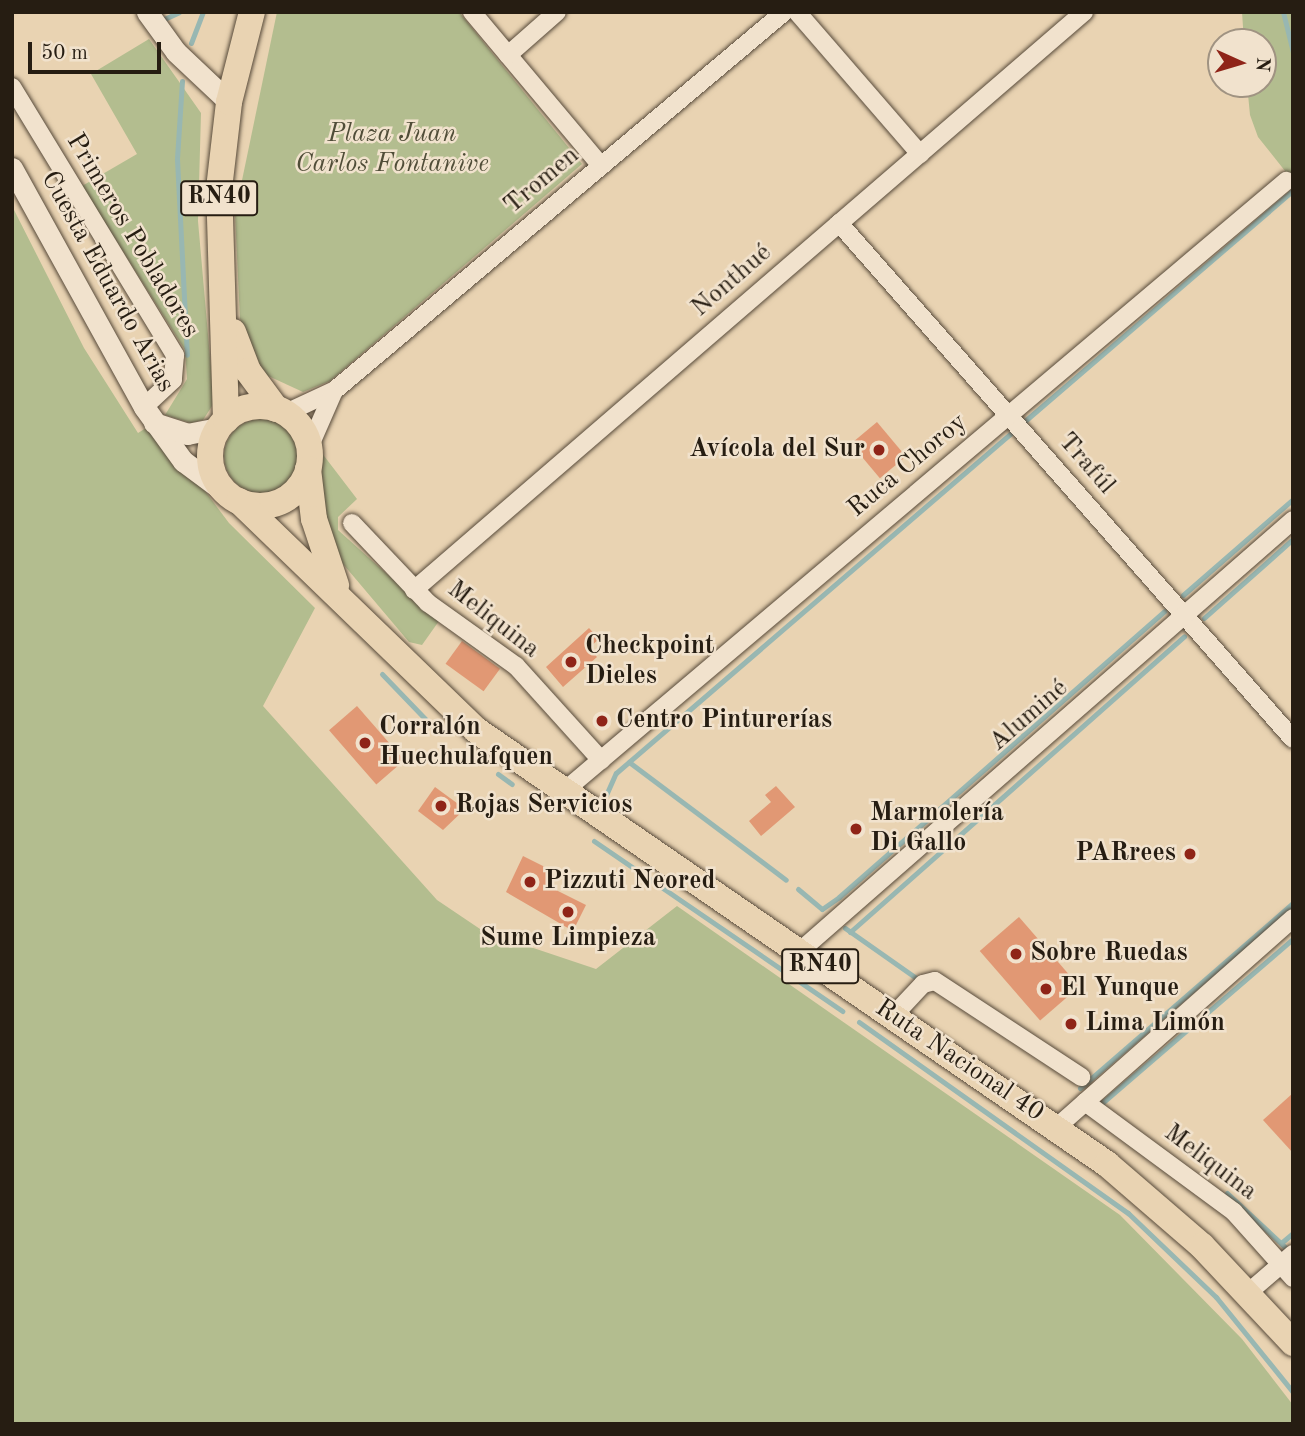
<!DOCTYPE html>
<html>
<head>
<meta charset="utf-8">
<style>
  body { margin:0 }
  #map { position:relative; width:1305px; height:1436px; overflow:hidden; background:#e9d3b2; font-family:"Old Standard TT",serif }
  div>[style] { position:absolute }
  .green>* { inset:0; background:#b3bd8f }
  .round { border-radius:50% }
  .stream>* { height:5px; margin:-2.5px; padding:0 2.5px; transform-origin:2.5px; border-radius:2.5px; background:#98b7b2 }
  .building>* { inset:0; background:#e19874; transform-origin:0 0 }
  .roads { filter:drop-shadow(0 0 2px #574a3a) drop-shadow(0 0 2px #574a3a) }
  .minor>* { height:18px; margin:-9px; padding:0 9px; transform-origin:9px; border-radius:9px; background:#f1e2cd }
  .tertiary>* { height:21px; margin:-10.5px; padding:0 10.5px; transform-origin:10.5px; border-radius:10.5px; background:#f1e2cd }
  .primary>* { height:26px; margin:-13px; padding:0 13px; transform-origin:13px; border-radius:13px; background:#e9d3b2 }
  .primary>.ring { margin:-13px; padding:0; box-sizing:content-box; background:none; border:26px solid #e9d3b2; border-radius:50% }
  .dots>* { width:19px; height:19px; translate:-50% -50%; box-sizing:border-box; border:4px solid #f1e2cd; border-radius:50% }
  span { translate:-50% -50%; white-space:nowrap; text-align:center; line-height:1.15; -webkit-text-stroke:5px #f1e2cd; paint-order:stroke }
  .shield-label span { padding:2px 5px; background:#f1e2cd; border:2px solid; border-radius:5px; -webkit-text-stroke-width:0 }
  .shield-label { font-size:24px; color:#261d12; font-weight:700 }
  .park-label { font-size:26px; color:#504d38; font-style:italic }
  .street-label { font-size:26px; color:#261d12 }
  .poi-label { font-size:26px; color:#261d12; font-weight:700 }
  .right { translate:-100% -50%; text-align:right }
  .left { translate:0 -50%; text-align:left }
  .frame { position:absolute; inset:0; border:14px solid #261d12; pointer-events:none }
  .north { position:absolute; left:1207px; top:28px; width:70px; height:70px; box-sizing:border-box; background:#f1e2cd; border:2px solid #a09382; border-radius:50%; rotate:94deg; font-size:19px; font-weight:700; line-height:28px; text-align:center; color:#261d12 }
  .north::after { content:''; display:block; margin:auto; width:24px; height:32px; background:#8f2418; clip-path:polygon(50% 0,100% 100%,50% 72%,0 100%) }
  .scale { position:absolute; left:28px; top:42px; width:133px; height:32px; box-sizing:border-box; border:4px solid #261d12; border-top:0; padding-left:9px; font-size:21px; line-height:24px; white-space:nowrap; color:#261d12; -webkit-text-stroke:5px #f1e2cd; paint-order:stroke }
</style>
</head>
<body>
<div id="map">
  <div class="green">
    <div style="clip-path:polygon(277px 12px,459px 12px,582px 164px,330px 381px,303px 392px,264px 374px,240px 319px,235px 214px)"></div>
    <div style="clip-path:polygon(1242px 12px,1293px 12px,1293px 181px,1258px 137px,1250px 115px,1247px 84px,1263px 84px,1263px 42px,1244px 42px)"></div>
    <div style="clip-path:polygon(149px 39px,201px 113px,198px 221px,214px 403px,203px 420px,191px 423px,165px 415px,187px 379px,185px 350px,82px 186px,137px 154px,91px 74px)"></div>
    <div style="clip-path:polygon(12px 206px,84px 348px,138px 433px,154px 423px,229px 523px,315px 608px,263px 706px,437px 900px,483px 931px,596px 969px,677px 906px,1120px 1215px,1242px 1339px,1293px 1405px,1293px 1424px,12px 1424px)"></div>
    <div class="round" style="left:224px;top:419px;width:74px;height:74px"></div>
    <div style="clip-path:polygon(318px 448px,357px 499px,338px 517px,338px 530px,439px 621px,422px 645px,409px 642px,338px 558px,320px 494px)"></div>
  </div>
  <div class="stream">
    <div style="left:1283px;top:12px;width:41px;rotate:76deg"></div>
    <div style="left:160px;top:21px;width:21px;rotate:-25deg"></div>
    <div style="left:191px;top:43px;width:33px;rotate:-69deg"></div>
    <div style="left:182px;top:81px;width:78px;rotate:93.7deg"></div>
    <div style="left:177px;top:159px;width:196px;rotate:87.1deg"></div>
    <div style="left:1026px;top:420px;width:352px;rotate:-40.7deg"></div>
    <div style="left:1183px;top:595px;width:146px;rotate:-41.1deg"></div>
    <div style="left:1204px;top:618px;width:119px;rotate:-41.6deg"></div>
    <div style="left:382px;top:674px;width:76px;rotate:46.1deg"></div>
    <div style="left:629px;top:762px;width:196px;rotate:36.9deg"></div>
    <div style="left:498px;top:774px;width:17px;rotate:36deg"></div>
    <div style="left:606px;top:795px;width:24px;rotate:-66deg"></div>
    <div style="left:616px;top:773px;width:520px;rotate:-40.71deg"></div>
    <div style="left:594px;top:841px;width:301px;rotate:34.4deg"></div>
    <div style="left:798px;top:889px;width:31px;rotate:40deg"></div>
    <div style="left:822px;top:909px;width:21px;rotate:-35deg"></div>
    <div style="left:839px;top:897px;width:433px;rotate:-41.3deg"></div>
    <div style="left:845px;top:928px;width:90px;rotate:35.1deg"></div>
    <div style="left:850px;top:932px;width:446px;rotate:-41.5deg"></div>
    <div style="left:859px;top:1022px;width:330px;rotate:35.4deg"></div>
    <div style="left:1128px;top:1213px;width:122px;rotate:43.7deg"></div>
    <div style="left:1216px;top:1297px;width:122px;rotate:51deg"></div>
    <div style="left:1080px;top:1088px;width:282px;rotate:-41deg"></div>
    <div style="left:1102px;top:1103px;width:252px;rotate:-40.7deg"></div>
    <div style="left:1227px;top:1193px;width:79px;rotate:43deg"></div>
    <div style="left:1281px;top:1243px;width:16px;rotate:-40deg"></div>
  </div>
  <div class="building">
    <div style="left:877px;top:422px;width:45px;height:34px;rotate:50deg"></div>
    <div style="clip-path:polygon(589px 628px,599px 639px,589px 648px,597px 657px,563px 687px,546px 667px)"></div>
    <div style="left:462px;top:641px;width:47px;height:28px;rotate:36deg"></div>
    <div style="left:357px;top:706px;width:72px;height:37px;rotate:49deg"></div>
    <div style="clip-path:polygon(776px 786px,795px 807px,761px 836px,749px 821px,771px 802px,765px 795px)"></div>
    <div style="clip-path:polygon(435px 787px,465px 809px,443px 830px,418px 811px)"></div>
    <div style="clip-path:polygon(523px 856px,555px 872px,548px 886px,586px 905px,573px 931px,506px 892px)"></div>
    <div style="left:1019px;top:917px;width:92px;height:52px;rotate:49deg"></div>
    <div style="clip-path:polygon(1293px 1093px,1293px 1153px,1263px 1120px)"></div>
  </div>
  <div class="roads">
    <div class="minor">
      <div style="left:472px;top:12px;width:201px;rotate:50deg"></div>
      <div style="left:797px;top:12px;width:188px;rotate:49.1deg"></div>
      <div style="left:508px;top:55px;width:65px;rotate:-41.3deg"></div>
      <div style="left:12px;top:87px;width:314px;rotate:58.7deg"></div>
      <div style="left:175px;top:355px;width:25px;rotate:95deg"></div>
      <div style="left:173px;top:380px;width:40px;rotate:137deg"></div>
      <div style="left:839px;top:223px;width:687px;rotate:48.66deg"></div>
      <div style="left:286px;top:413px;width:54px;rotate:-25.1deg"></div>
      <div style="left:335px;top:390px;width:587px;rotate:-40.09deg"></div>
      <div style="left:309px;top:448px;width:60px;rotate:-66.4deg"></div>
      <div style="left:352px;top:523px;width:110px;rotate:46.5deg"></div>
      <div style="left:428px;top:603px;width:108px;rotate:35.6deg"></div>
      <div style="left:516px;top:666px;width:127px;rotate:47.9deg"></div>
      <div style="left:414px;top:590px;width:885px;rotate:-40.78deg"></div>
      <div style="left:563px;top:792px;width:947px;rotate:-40.2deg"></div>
      <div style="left:799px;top:952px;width:656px;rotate:-41.17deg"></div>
      <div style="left:893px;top:1016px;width:44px;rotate:-46.8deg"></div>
      <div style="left:923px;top:984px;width:12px;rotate:-14deg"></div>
      <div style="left:935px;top:981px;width:175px;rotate:33.3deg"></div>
      <div style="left:1085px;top:1102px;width:185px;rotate:36.4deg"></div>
      <div style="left:1234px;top:1212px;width:89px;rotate:48.2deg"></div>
      <div style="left:1057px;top:1127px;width:315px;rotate:-41.5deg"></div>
      <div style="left:1249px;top:1292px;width:58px;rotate:-40.8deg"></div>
    </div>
    <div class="tertiary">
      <div style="left:147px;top:12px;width:49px;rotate:54.1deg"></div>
      <div style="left:176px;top:52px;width:73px;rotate:43.3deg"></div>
      <div style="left:12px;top:168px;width:273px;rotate:61.1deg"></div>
      <div style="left:144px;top:407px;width:67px;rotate:54.2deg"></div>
      <div style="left:183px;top:461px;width:59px;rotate:36.7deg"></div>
      <div style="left:154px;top:423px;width:35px;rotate:18deg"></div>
      <div style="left:187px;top:434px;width:33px;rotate:-11deg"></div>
    </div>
    <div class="primary">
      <div style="left:233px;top:332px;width:42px;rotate:69deg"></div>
      <div style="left:248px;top:371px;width:47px;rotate:53.6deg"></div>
      <div class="ring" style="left:210px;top:406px;width:74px;height:74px"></div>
      <div style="left:226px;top:420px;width:231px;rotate:-91.7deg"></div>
      <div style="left:219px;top:189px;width:88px;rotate:-83.4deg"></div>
      <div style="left:229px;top:102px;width:93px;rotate:-75.7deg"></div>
      <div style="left:308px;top:469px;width:50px;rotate:83.2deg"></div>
      <div style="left:314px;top:519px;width:70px;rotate:71.6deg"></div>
      <div style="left:239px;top:501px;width:330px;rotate:44deg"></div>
      <div style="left:476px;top:730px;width:766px;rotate:34.52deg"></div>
      <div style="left:1107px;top:1164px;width:125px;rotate:40.8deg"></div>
      <div style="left:1202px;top:1246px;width:133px;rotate:46.8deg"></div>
    </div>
  </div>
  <div class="dots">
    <div style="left:879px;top:450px;background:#8f2418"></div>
    <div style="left:571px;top:662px;background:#8f2418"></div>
    <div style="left:602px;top:721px;background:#8f2418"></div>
    <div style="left:365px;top:743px;background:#8f2418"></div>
    <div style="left:441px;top:806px;background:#8f2418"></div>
    <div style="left:856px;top:829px;background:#8f2418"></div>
    <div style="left:1190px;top:854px;background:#8f2418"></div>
    <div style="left:530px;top:882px;background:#8f2418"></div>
    <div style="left:568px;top:912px;background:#8f2418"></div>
    <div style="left:1016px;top:954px;background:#8f2418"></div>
    <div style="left:1046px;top:989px;background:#8f2418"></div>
    <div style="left:1071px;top:1024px;background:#8f2418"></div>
  </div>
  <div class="shield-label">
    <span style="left:219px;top:198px">RN40</span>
    <span style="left:820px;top:966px">RN40</span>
  </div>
  <div class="park-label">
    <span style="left:392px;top:150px">Plaza Juan<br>Carlos Fontanive</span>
  </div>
  <div class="street-label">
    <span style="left:542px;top:181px;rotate:-40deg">Tromen</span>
    <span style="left:132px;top:236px;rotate:59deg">Primeros Pobladores</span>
    <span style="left:732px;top:281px;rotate:-41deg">Nonthué</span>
    <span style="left:107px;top:282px;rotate:61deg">Cuesta Eduardo Arias</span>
    <span style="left:1086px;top:464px;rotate:49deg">Trafúl</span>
    <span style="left:908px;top:466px;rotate:-40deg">Ruca Choroy</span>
    <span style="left:493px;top:620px;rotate:38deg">Meliquina</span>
    <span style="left:1029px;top:716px;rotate:-41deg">Aluminé</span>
    <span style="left:959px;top:1061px;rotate:34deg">Ruta Nacional 40</span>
    <span style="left:1210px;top:1163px;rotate:37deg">Meliquina</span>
  </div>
  <div class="poi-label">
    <span class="right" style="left:865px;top:450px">Avícola del Sur</span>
    <span class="left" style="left:585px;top:662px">Checkpoint<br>Dieles</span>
    <span class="left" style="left:616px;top:721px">Centro Pinturerías</span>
    <span class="left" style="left:379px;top:743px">Corralón<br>Huechulafquen</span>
    <span class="left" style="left:455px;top:806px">Rojas Servicios</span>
    <span class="left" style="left:870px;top:829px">Marmolería<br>Di Gallo</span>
    <span class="right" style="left:1176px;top:854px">PARrees</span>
    <span class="left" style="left:544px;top:882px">Pizzuti Neored</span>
    <span style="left:568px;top:939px">Sume Limpieza</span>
    <span class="left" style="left:1030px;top:954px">Sobre Ruedas</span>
    <span class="left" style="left:1060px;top:989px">El Yunque</span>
    <span class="left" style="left:1085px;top:1024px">Lima Limón</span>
  </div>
  <div class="frame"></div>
  <div class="north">N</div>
  <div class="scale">50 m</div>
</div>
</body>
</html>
